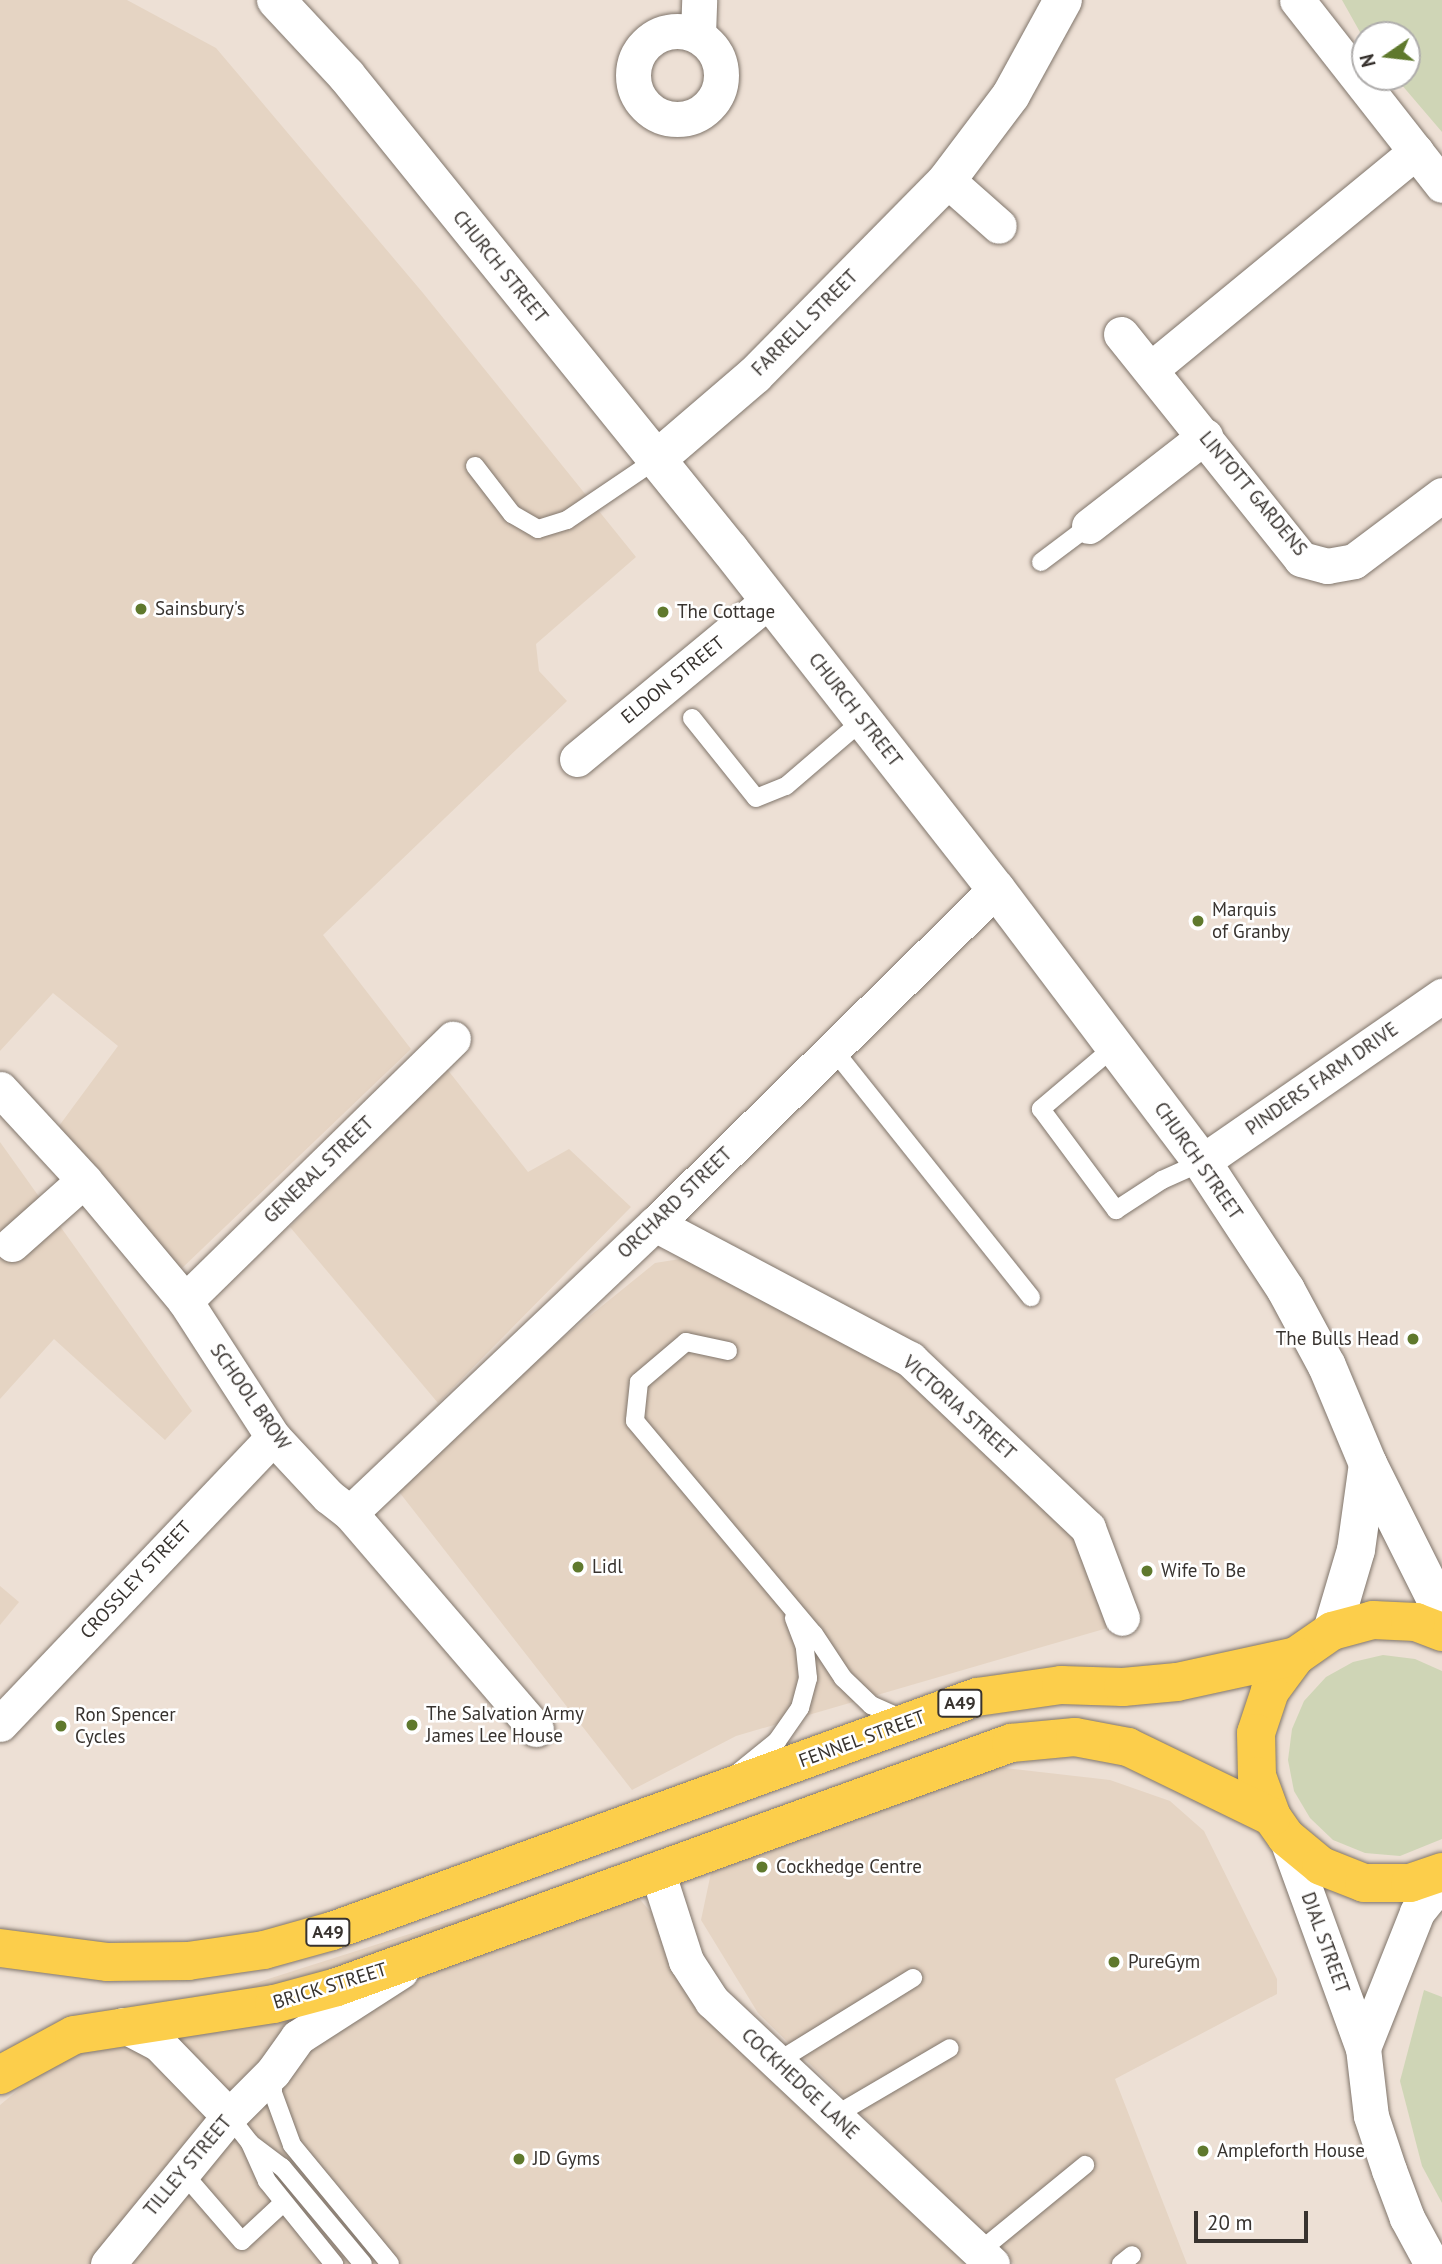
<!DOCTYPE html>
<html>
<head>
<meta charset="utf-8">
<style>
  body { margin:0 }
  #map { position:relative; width:1442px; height:2264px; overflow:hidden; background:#ede0d5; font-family:"PT Sans",sans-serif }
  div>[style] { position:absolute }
  .built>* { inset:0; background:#e5d4c3 }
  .green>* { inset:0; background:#cfd5b6 }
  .roads { filter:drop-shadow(0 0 2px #80756b) drop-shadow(0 0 2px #80756b) }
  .service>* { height:18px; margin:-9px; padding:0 9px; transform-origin:9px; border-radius:9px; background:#fff }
  .minor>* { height:35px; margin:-17.5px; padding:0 17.5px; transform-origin:17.5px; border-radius:17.5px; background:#fff }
  .minor>.ring { margin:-17.5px; padding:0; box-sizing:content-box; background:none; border:35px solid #fff; border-radius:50% }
  .tertiary>* { height:38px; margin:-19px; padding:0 19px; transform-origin:19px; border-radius:19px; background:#fff }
  .trunk>* { height:38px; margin:-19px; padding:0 19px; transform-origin:19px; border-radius:19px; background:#fcce4b }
  .dots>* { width:19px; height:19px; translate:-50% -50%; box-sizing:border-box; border:4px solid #fff; border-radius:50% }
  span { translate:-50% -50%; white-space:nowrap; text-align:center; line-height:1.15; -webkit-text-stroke:5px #fff; paint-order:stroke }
  .shield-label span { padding:2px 5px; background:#fff; border:2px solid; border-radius:5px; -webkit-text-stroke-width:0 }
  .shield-label { font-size:18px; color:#38332f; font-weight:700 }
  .street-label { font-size:19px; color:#38332f }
  .poi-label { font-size:19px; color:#38332f }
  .left { translate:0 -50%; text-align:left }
  .right { translate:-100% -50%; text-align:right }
  .north { position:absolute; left:1351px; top:21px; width:70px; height:70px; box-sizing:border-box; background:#fff; border:2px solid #afadac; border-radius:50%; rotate:256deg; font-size:19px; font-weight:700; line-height:28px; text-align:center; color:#38332f }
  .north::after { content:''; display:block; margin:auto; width:24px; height:32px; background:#5f792d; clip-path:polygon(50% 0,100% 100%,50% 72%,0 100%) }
  .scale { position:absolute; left:1194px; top:2211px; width:114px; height:32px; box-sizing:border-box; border:4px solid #38332f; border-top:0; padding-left:9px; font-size:21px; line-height:24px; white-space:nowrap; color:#38332f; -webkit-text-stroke:5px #fff; paint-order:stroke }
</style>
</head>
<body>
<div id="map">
  <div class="built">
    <div style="clip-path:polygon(0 0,127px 0,216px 48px,423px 293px,636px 557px,536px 644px,539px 671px,567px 701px,323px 935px,411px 1049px,179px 1271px,56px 1130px,118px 1046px,53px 993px,0 1051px)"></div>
    <div style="clip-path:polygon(447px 1069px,528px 1172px,569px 1149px,631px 1207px,438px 1403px,290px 1227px)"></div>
    <div style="clip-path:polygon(0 1142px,192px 1411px,165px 1440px,54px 1339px,0 1399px)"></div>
    <div style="clip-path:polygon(699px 1256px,918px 1368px,1077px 1522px,1111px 1627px,736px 1736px,632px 1790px,389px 1479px,655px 1263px)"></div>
    <div style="clip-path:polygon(0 1586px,19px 1602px,0 1625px)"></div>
    <div style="clip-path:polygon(987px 1766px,1110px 1780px,1170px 1801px,1204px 1831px,1277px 1979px,1277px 1994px,1115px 2079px,1187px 2264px,1014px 2264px,758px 2013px,701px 1920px,712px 1868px)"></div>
    <div style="clip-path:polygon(614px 1869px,813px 2103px,986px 2264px,0 2264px,0 2105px,47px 2066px,123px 2025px)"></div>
  </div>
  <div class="green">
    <div style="clip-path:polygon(1342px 0,1442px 0,1442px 132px,1395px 77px,1407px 77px,1407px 35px,1365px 35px,1365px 41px)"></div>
    <div style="clip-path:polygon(1383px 1655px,1415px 1659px,1442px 1671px,1442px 1839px,1400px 1856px,1365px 1853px,1333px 1840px,1310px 1818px,1294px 1791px,1288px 1760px,1292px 1729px,1304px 1701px,1326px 1677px,1353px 1662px)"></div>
    <div style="clip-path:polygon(1424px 1990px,1442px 1997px,1442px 2203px,1422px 2166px,1400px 2081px)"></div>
  </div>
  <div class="roads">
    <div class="service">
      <div style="left:475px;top:466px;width:61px;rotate:52.4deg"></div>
      <div style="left:512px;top:514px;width:30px;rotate:30deg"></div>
      <div style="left:538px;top:529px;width:30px;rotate:-17deg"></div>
      <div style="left:567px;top:520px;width:109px;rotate:-34.1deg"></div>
      <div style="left:1041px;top:562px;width:60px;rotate:-36.9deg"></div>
      <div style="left:692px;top:718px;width:102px;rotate:51.3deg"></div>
      <div style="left:756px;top:798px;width:32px;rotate:-22deg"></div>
      <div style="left:786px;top:786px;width:101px;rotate:-40.6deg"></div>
      <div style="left:1114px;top:1047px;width:96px;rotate:139.7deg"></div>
      <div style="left:1041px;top:1109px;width:126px;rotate:53.4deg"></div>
      <div style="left:1116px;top:1210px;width:55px;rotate:-33.1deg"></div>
      <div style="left:1162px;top:1180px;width:44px;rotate:-24.2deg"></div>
      <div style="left:832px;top:1048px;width:319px;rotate:51.4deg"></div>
      <div style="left:728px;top:1351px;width:43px;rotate:-167.9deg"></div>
      <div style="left:686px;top:1342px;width:62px;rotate:139.6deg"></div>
      <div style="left:639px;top:1382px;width:39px;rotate:96deg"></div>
      <div style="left:635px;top:1421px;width:278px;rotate:50deg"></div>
      <div style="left:814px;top:1634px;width:53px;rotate:56.6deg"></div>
      <div style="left:843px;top:1678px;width:39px;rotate:44deg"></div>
      <div style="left:871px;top:1705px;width:35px;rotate:24deg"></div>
      <div style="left:740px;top:1771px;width:48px;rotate:-39deg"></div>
      <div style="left:777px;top:1741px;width:40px;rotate:-55.1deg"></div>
      <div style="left:800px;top:1708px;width:31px;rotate:-75deg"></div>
      <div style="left:808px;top:1678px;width:31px;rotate:-96deg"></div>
      <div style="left:805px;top:1647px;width:31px;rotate:-111deg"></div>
      <div style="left:777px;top:2062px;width:160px;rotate:-31.7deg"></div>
      <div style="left:273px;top:2072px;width:21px;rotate:90deg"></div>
      <div style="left:273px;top:2093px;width:55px;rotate:69.9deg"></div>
      <div style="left:292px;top:2145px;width:154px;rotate:50.5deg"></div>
      <div style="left:229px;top:2116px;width:34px;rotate:52deg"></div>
      <div style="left:250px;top:2143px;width:42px;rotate:65.9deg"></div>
      <div style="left:267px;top:2181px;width:107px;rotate:51.1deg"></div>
      <div style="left:834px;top:2116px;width:134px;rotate:-30.4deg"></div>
      <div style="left:251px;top:2144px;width:39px;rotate:37deg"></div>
      <div style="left:282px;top:2167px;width:126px;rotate:50.1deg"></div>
      <div style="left:183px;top:2173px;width:90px;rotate:49.1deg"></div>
      <div style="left:242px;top:2241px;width:56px;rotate:-42.8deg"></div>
      <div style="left:980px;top:2251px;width:136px;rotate:-39.3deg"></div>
      <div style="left:1121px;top:2264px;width:14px;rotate:-39deg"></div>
    </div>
    <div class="minor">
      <div style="left:1297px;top:0;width:235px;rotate:51.9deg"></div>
      <div class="ring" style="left:633px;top:31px;width:53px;height:53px"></div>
      <div style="left:698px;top:35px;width:35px;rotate:-88deg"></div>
      <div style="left:947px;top:180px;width:69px;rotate:41.5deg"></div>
      <div style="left:1121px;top:334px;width:288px;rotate:51.3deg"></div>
      <div style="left:1301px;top:559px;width:27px;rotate:15deg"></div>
      <div style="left:1327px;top:566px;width:27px;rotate:-10deg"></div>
      <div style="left:1354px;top:561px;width:110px;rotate:-36.9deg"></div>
      <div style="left:1151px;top:369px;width:343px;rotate:-39.4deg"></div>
      <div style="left:1089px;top:526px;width:147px;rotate:-37.8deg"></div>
      <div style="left:577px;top:759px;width:249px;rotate:-39.6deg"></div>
      <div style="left:0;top:1089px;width:124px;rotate:47.3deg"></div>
      <div style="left:84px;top:1180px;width:158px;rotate:50.1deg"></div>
      <div style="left:185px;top:1301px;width:162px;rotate:57.1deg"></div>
      <div style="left:273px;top:1437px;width:81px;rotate:47deg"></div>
      <div style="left:328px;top:1496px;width:28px;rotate:38deg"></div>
      <div style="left:350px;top:1513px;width:285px;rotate:49.3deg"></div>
      <div style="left:1202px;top:1162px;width:292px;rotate:-34.7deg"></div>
      <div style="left:655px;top:1224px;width:289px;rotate:27.9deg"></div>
      <div style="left:910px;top:1359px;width:245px;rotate:43.5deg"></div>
      <div style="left:1088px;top:1528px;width:96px;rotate:69.3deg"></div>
      <div style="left:12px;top:1244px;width:96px;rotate:-41.6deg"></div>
      <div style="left:185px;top:1301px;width:375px;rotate:-44.4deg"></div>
      <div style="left:350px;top:1513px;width:420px;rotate:-43.5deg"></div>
      <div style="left:655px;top:1224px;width:478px;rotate:-44.5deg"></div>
      <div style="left:0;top:1724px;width:396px;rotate:-46.4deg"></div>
      <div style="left:1286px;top:1837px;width:225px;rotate:70deg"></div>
      <div style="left:1363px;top:2048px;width:68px;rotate:83.3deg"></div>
      <div style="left:1371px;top:2116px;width:57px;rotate:71.6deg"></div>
      <div style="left:1389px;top:2170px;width:51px;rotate:69.4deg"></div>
      <div style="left:1407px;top:2218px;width:52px;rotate:61.5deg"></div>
      <div style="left:657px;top:1871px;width:95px;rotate:72.1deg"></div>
      <div style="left:686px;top:1961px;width:48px;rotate:57deg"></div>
      <div style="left:712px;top:2001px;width:384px;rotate:43.2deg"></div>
      <div style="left:123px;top:2025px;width:41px;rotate:27.8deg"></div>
      <div style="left:159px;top:2044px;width:100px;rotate:45.8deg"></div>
      <div style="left:1363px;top:2048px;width:146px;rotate:-68.3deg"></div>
      <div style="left:1417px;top:1912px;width:40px;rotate:-51deg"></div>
      <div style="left:108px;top:2264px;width:191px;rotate:-50.7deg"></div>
      <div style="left:229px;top:2116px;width:62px;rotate:-45deg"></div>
      <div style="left:273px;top:2072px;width:43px;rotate:-54.5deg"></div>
      <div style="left:298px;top:2037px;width:122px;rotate:-32.7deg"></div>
    </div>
    <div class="tertiary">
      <div style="left:276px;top:0;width:103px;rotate:47deg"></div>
      <div style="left:346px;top:75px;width:611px;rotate:51.05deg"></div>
      <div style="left:730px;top:550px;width:431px;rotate:51.9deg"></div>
      <div style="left:996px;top:889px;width:342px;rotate:53deg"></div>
      <div style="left:1202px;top:1162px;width:153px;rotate:56.7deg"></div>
      <div style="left:1286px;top:1290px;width:86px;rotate:61.7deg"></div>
      <div style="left:1327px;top:1366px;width:106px;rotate:67.3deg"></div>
      <div style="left:1368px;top:1464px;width:165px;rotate:63.4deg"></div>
      <div style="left:657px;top:459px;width:129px;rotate:-40.6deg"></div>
      <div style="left:755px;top:375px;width:274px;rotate:-45.4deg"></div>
      <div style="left:947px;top:180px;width:106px;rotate:-53deg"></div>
      <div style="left:1011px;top:95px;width:108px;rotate:-61.3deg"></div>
      <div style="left:1332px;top:1631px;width:84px;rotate:-73.5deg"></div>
      <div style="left:1356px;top:1550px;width:87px;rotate:-82.1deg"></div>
    </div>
    <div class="trunk">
      <div style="left:1442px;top:1632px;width:28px;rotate:-159deg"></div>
      <div style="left:1416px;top:1622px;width:43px;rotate:-177.3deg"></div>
      <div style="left:1373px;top:1620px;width:42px;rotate:165deg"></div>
      <div style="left:1332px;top:1631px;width:44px;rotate:145.2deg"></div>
      <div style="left:1296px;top:1656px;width:44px;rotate:126.6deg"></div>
      <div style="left:1270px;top:1691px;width:44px;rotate:108.4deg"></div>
      <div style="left:1256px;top:1733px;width:43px;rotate:88.7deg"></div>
      <div style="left:1257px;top:1776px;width:44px;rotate:69.9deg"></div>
      <div style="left:1272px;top:1817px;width:24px;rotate:55deg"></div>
      <div style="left:1286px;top:1837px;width:45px;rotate:39.6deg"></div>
      <div style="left:1321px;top:1866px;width:46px;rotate:21.6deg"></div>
      <div style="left:1364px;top:1883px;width:46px"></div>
      <div style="left:1410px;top:1883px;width:34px;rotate:-19deg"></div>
      <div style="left:0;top:1948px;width:109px;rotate:7.4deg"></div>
      <div style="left:108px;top:1962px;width:80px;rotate:-0.7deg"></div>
      <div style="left:188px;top:1961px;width:77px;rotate:-8.2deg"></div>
      <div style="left:264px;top:1950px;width:71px;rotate:-15.6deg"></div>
      <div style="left:332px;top:1931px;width:686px;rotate:-19.94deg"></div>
      <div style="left:977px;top:1697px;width:85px;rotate:-8.1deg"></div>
      <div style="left:1061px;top:1685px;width:62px;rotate:1.8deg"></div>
      <div style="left:1123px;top:1687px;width:54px;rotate:-5.3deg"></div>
      <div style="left:1177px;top:1682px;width:122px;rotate:-12.3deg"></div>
      <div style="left:0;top:2075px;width:84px;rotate:-28.4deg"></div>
      <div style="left:74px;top:2035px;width:202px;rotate:-8.8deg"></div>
      <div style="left:274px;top:2004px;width:65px;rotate:-15.1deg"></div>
      <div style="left:337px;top:1987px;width:717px;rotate:-19.9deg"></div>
      <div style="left:1011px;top:1743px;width:64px;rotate:-5.4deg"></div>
      <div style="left:1075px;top:1737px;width:54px;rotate:10.7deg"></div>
      <div style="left:1128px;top:1747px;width:160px;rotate:25.9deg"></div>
    </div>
  </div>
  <div class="dots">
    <div style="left:141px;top:609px;background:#5f792d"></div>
    <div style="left:663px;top:612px;background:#5f792d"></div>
    <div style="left:1198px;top:921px;background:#5f792d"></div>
    <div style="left:1413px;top:1339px;background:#5f792d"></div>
    <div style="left:578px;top:1567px;background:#5f792d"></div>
    <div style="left:1147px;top:1571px;background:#5f792d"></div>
    <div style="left:412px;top:1725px;background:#5f792d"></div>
    <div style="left:61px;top:1726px;background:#5f792d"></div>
    <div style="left:762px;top:1867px;background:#5f792d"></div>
    <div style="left:1114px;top:1962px;background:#5f792d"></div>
    <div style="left:1203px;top:2151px;background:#5f792d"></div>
    <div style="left:519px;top:2159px;background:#5f792d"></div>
  </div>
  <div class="shield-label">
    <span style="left:960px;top:1703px">A49</span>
    <span style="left:328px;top:1932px">A49</span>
  </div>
  <div class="street-label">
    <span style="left:500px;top:267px;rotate:51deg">CHURCH STREET</span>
    <span style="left:805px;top:323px;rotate:-45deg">FARRELL STREET</span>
    <span style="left:1253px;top:494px;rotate:50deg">LINTOTT GARDENS</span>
    <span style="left:673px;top:680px;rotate:-39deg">ELDON STREET</span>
    <span style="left:855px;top:710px;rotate:52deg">CHURCH STREET</span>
    <span style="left:1322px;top:1079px;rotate:-35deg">PINDERS FARM DRIVE</span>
    <span style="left:1198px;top:1161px;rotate:55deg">CHURCH STREET</span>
    <span style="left:319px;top:1170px;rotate:-44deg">GENERAL STREET</span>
    <span style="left:675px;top:1203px;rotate:-44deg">ORCHARD STREET</span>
    <span style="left:250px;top:1397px;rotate:55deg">SCHOOL BROW</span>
    <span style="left:959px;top:1408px;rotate:42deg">VICTORIA STREET</span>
    <span style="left:136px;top:1580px;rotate:-47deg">CROSSLEY STREET</span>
    <span style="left:862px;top:1739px;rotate:-20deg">FENNEL STREET</span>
    <span style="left:1325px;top:1943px;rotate:70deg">DIAL STREET</span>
    <span style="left:330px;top:1986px;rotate:-17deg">BRICK STREET</span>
    <span style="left:800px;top:2084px;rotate:43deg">COCKHEDGE LANE</span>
    <span style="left:188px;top:2166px;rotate:-50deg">TILLEY STREET</span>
  </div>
  <div class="poi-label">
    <span class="left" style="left:155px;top:609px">Sainsbury's</span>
    <span class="left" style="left:677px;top:612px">The Cottage</span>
    <span class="left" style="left:1212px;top:921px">Marquis<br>of Granby</span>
    <span class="right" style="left:1399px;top:1339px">The Bulls Head</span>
    <span class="left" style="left:592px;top:1567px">Lidl</span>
    <span class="left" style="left:1161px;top:1571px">Wife To Be</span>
    <span class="left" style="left:426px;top:1725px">The Salvation Army<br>James Lee House</span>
    <span class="left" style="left:75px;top:1726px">Ron Spencer<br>Cycles</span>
    <span class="left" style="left:776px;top:1867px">Cockhedge Centre</span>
    <span class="left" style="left:1128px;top:1962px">PureGym</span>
    <span class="left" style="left:1217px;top:2151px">Ampleforth House</span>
    <span class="left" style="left:533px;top:2159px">JD Gyms</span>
  </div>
  <div class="north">N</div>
  <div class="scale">20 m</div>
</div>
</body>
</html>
